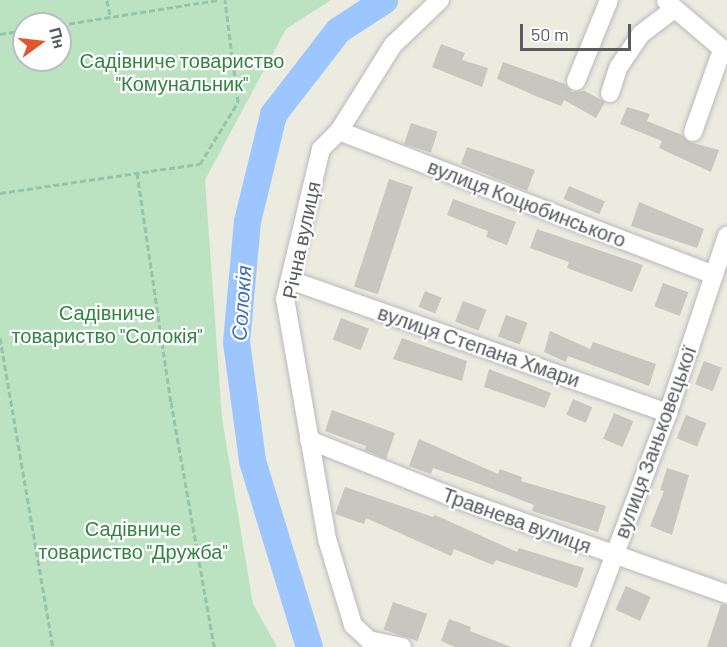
<!DOCTYPE html>
<html>
<head>
<meta charset="utf-8">
<style>
  body { margin:0 }
  #map { position:relative; width:727px; height:647px; overflow:hidden; background:#ebebdf; font-family:Barlow,sans-serif }
  div>[style] { position:absolute }
  .green>* { inset:0; background:#bbe3c1 }
  .river>* { height:27px; margin:-13.5px; padding:0 13.5px; transform-origin:13.5px; border-radius:13.5px; background:#9dc6fe }
  .building>* { inset:0; background:#c8c7bf; transform-origin:0 0 }
  .path>* { height:3px; margin-top:-1.5px; transform-origin:0; background:repeating-linear-gradient(90deg,#95c4a9 0 6px,transparent 0 9px) }
  .roads { filter:drop-shadow(0 0 2px #b7b9be) drop-shadow(0 0 2px #b7b9be) }
  .minor>* { height:18px; margin:-9px; padding:0 9px; transform-origin:9px; border-radius:9px; background:#fff }
  span { translate:-50% -50%; white-space:nowrap; text-align:center; line-height:1.15; -webkit-text-stroke:4.5px #fff; paint-order:stroke }
  .park-label { font-size:20px; color:#358344 }
  .street-label { font-size:20px; color:#585b60 }
  .water-label { font-size:21px; color:#416cc0; font-style:italic }
  .north { position:absolute; left:12px; top:12px; width:60px; height:60px; box-sizing:border-box; background:#fff; border:2px solid #bcbdbf; border-radius:50%; rotate:75deg; font-size:16px; font-weight:700; line-height:24px; text-align:center; color:#585b60 }
  .north::after { content:''; display:block; margin:auto; width:21px; height:27px; background:#e6542b; clip-path:polygon(50% 0,100% 100%,50% 72%,0 100%) }
  .scale { position:absolute; left:520px; top:24px; width:111px; height:27px; box-sizing:border-box; border:3px solid #585b60; border-top:0; padding-left:8px; font-size:18px; line-height:21px; white-space:nowrap; color:#585b60; -webkit-text-stroke:4px #fff; paint-order:stroke }
</style>
</head>
<body>
<div id="map">
  <div class="green">
    <div style="clip-path:polygon(evenodd,0 0,331px 0,286px 29px,205px 180px,222px 418px,253px 604px,277px 647px,0 647px,0 0,24px 24px,60px 24px,60px 60px,24px 60px,24px 24px)"></div>
  </div>
  <div class="river">
    <div style="left:309px;top:647px;width:195px;rotate:-107deg"></div>
    <div style="left:252px;top:460px;width:119px;rotate:-97.7deg"></div>
    <div style="left:236px;top:342px;width:121px;rotate:-84.8deg"></div>
    <div style="left:247px;top:221px;width:110px;rotate:-76.3deg"></div>
    <div style="left:273px;top:114px;width:106px;rotate:-52.3deg"></div>
    <div style="left:338px;top:30px;width:55px;rotate:-33.1deg"></div>
  </div>
  <div class="building">
    <div style="clip-path:polygon(441px 44px,465px 53px,462px 60px,488px 68px,482px 87px,432px 67px)"></div>
    <div style="clip-path:polygon(503px 62px,565px 84px,572px 92px,585px 91px,605px 102px,596px 118px,564px 100px,561px 106px,538px 97px,497px 79px)"></div>
    <div style="clip-path:polygon(627px 107px,650px 114px,647px 121px,682px 135px,689px 142px,719px 150px,711px 172px,659px 148px,662px 141px,620px 124px)"></div>
    <div style="left:411px;top:123px;width:28px;height:22px;rotate:18deg"></div>
    <div style="clip-path:polygon(467px 147px,535px 170px,527px 191px,461px 164px)"></div>
    <div style="left:389px;top:179px;width:25px;height:113px;rotate:18deg"></div>
    <div style="left:569px;top:186px;width:39px;height:14px;rotate:23deg"></div>
    <div style="clip-path:polygon(453px 199px,516px 222px,507px 245px,486px 237px,488px 231px,447px 215px)"></div>
    <div style="clip-path:polygon(639px 202px,704px 229px,697px 248px,631px 226px)"></div>
    <div style="clip-path:polygon(537px 229px,643px 265px,632px 292px,567px 268px,569px 262px,530px 248px)"></div>
    <div style="left:663px;top:283px;width:27px;height:25px;rotate:20deg"></div>
    <div style="left:425px;top:291px;width:18px;height:17px;rotate:22deg"></div>
    <div style="left:463px;top:301px;width:25px;height:22px;rotate:21deg"></div>
    <div style="left:506px;top:315px;width:23px;height:23px;rotate:20deg"></div>
    <div style="left:341px;top:318px;width:30px;height:23px;rotate:21deg"></div>
    <div style="clip-path:polygon(550px 331px,590px 349px,593px 342px,656px 364px,649px 386px,568px 356px,566px 362px,544px 352px)"></div>
    <div style="clip-path:polygon(402px 338px,467px 361px,462px 381px,393px 359px)"></div>
    <div style="left:704px;top:361px;width:19px;height:25px;rotate:21deg"></div>
    <div style="clip-path:polygon(489px 369px,551px 393px,545px 408px,484px 387px)"></div>
    <div style="left:573px;top:399px;width:21px;height:17px;rotate:23deg"></div>
    <div style="clip-path:polygon(332px 410px,395px 433px,386px 459px,365px 450px,366px 446px,325px 431px)"></div>
    <div style="left:614px;top:413px;width:21px;height:28px;rotate:23deg"></div>
    <div style="left:686px;top:415px;width:22px;height:25px;rotate:22deg"></div>
    <div style="clip-path:polygon(419px 439px,498px 474px,500px 469px,522px 477px,521px 481px,606px 506px,598px 532px,532px 511px,534px 505px,474px 482px,433px 468px,431px 474px,409px 466px)"></div>
    <div style="clip-path:polygon(667px 468px,689px 475px,672px 535px,650px 526px,664px 491px,660px 490px)"></div>
    <div style="clip-path:polygon(345px 487px,433px 517px,435px 515px,517px 552px,519px 548px,584px 568px,577px 588px,496px 560px,493px 565px,454px 549px,451px 556px,366px 518px,364px 524px,335px 514px)"></div>
    <div style="left:626px;top:586px;width:27px;height:26px;rotate:24deg"></div>
    <div style="left:393px;top:602px;width:36px;height:29px;rotate:19deg"></div>
    <div style="clip-path:polygon(721px 604px,727px 605px,727px 647px,707px 647px)"></div>
    <div style="clip-path:polygon(449px 619px,471px 627px,470px 631px,511px 647px,455px 647px,441px 641px)"></div>
  </div>
  <div class="path">
    <div style="left:107px;top:0;width:16px;rotate:79deg"></div>
    <div style="left:60px;top:25px;width:159px;rotate:-9deg"></div>
    <div style="left:0;top:34px;width:24px;rotate:-9deg"></div>
    <div style="left:137px;top:173px;width:232px;rotate:81.6deg"></div>
    <div style="left:171px;top:402px;width:249px;rotate:80deg"></div>
    <div style="left:0;top:193px;width:202px;rotate:-8.3deg"></div>
    <div style="left:200px;top:164px;width:73px;rotate:-58.5deg"></div>
    <div style="left:238px;top:102px;width:103px;rotate:-97.3deg"></div>
    <div style="left:0;top:338px;width:314px;rotate:80.3deg"></div>
  </div>
  <div class="roads">
    <div class="minor">
      <div style="left:666px;top:1px;width:80px;rotate:40.4deg"></div>
      <div style="left:576px;top:81px;width:87px;rotate:-67.8deg"></div>
      <div style="left:610px;top:93px;width:26px;rotate:-72deg"></div>
      <div style="left:618px;top:68px;width:41px;rotate:-55.9deg"></div>
      <div style="left:641px;top:34px;width:41px;rotate:-37.1deg"></div>
      <div style="left:339px;top:131px;width:402px;rotate:21deg"></div>
      <div style="left:693px;top:132px;width:87px;rotate:-70.5deg"></div>
      <div style="left:290px;top:280px;width:401px;rotate:19.4deg"></div>
      <div style="left:309px;top:440px;width:162px;rotate:21.7deg"></div>
      <div style="left:460px;top:500px;width:283px;rotate:19.4deg"></div>
      <div style="left:402px;top:647px;width:34px;rotate:-168deg"></div>
      <div style="left:369px;top:640px;width:22px;rotate:-137deg"></div>
      <div style="left:353px;top:625px;width:90px;rotate:-106.8deg"></div>
      <div style="left:327px;top:539px;width:244px;rotate:-99.9deg"></div>
      <div style="left:285px;top:299px;width:154px;rotate:-76.5deg"></div>
      <div style="left:321px;top:149px;width:25px;rotate:-45deg"></div>
      <div style="left:339px;top:131px;width:102px;rotate:-57.9deg"></div>
      <div style="left:393px;top:45px;width:65px;rotate:-43.8deg"></div>
      <div style="left:580px;top:647px;width:250px;rotate:-69.4deg"></div>
      <div style="left:668px;top:413px;width:187px;rotate:-71.6deg"></div>
    </div>
  </div>
  <div class="park-label">
    <span style="left:182px;top:72px">Садівниче товариство<br>"Комунальник"</span>
    <span style="left:107px;top:324px">Садівниче<br>товариство "Солокія"</span>
    <span style="left:133px;top:540px">Садівниче<br>товариство "Дружба"</span>
  </div>
  <div class="street-label">
    <span style="left:527px;top:203px;rotate:21deg">вулиця Коцюбинського</span>
    <span style="left:301px;top:240px;rotate:-78deg">Річна вулиця</span>
    <span style="left:479px;top:346px;rotate:19deg">вулиця Степана Хмари</span>
    <span style="left:655px;top:442px;rotate:-70deg">вулиця Заньковецької</span>
    <span style="left:517px;top:520px;rotate:20deg">Травнева вулиця</span>
  </div>
  <div class="water-label">
    <span style="left:241px;top:303px;rotate:-86deg">Солокія</span>
  </div>
  <div class="north">Пн</div>
  <div class="scale">50 m</div>
</div>
</body>
</html>
